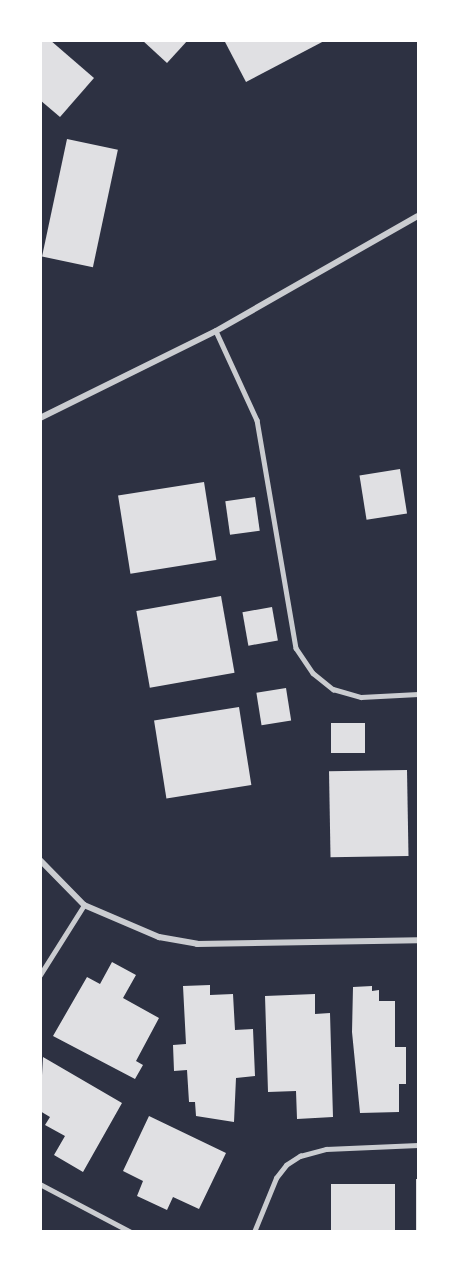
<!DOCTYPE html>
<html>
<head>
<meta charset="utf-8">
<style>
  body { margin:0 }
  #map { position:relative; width:459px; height:1272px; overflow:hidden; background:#2d3142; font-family:"Golos Text",sans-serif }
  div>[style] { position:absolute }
  .building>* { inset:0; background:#e0e0e3; transform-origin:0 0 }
  .service>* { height:4.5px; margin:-2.25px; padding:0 2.25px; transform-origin:2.25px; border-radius:2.25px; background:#caccd0 }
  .minor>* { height:6px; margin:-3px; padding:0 3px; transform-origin:3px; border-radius:3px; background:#caccd0 }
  span { translate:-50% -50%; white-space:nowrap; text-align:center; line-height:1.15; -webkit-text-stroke:5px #fff; paint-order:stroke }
  .frame { position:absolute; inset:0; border:42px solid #fff; pointer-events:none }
</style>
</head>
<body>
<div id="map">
  <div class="building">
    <div style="clip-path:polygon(40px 40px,50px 40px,94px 78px,60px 117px,40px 100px)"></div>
    <div style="clip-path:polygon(142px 40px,188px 40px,167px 63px)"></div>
    <div style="clip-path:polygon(224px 40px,326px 40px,246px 82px)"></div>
    <div style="left:67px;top:139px;width:52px;height:120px;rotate:12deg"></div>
    <div style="left:400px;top:469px;width:45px;height:41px;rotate:81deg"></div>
    <div style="left:204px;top:482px;width:79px;height:87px;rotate:81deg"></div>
    <div style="left:255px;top:497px;width:34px;height:30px;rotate:82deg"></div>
    <div style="left:221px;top:596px;width:78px;height:86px;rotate:80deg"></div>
    <div style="left:272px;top:607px;width:34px;height:30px;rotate:80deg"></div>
    <div style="left:286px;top:688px;width:33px;height:30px;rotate:81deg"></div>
    <div style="left:239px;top:707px;width:79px;height:86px;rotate:81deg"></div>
    <div style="left:331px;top:723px;width:34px;height:30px"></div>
    <div style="left:407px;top:770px;width:86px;height:78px;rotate:89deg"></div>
    <div style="clip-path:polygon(112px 962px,136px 975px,123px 998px,159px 1018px,136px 1061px,143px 1065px,135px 1079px,53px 1036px,87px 977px,100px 984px)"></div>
    <div style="clip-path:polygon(210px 985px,210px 995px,233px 994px,235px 1030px,253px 1029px,255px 1076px,236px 1078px,234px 1122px,196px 1116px,195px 1102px,189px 1102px,187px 1070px,174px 1071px,173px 1045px,186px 1044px,183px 986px)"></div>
    <div style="clip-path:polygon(372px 986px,372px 991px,379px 990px,379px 1001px,395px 1001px,395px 1047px,406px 1047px,406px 1084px,399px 1084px,399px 1112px,360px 1113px,352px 1032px,353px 987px)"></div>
    <div style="clip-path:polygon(315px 994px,315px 1014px,330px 1013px,333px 1117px,297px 1119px,296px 1091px,268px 1092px,265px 996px)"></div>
    <div style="clip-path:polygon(43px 1057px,122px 1103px,83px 1172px,54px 1155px,65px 1136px,45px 1125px,50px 1117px,40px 1111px)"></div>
    <div style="clip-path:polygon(149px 1116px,226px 1153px,199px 1209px,173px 1197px,167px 1210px,137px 1196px,143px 1181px,123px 1171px)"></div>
    <div style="left:416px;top:1179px;width:2px;height:53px"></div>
    <div style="left:331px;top:1184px;width:64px;height:48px"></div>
  </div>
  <div class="service">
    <div style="left:216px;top:331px;width:98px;rotate:65.3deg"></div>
    <div style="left:257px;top:420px;width:231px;rotate:80.3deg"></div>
    <div style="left:296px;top:648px;width:30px;rotate:56deg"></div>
    <div style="left:313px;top:673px;width:26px;rotate:39deg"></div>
    <div style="left:333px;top:689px;width:29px;rotate:16deg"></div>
    <div style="left:361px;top:697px;width:57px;rotate:-3deg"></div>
    <div style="left:40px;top:975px;width:83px;rotate:-57.8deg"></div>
    <div style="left:40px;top:1184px;width:103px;rotate:27.8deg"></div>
    <div style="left:254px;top:1232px;width:58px;rotate:-67.8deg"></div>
    <div style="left:276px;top:1178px;width:16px;rotate:-52deg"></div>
    <div style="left:286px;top:1165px;width:17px;rotate:-33deg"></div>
    <div style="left:300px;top:1156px;width:27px;rotate:-15deg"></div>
    <div style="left:326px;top:1149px;width:92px;rotate:-2.5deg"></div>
  </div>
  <div class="minor">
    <div style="left:40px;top:418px;width:196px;rotate:-26.3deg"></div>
    <div style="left:216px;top:331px;width:232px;rotate:-29.7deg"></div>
    <div style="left:40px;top:860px;width:63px;rotate:45.6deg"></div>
    <div style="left:84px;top:905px;width:82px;rotate:23.1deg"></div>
    <div style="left:159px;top:937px;width:39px;rotate:10deg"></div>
    <div style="left:197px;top:944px;width:221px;rotate:-1deg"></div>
  </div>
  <div class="frame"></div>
</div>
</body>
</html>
